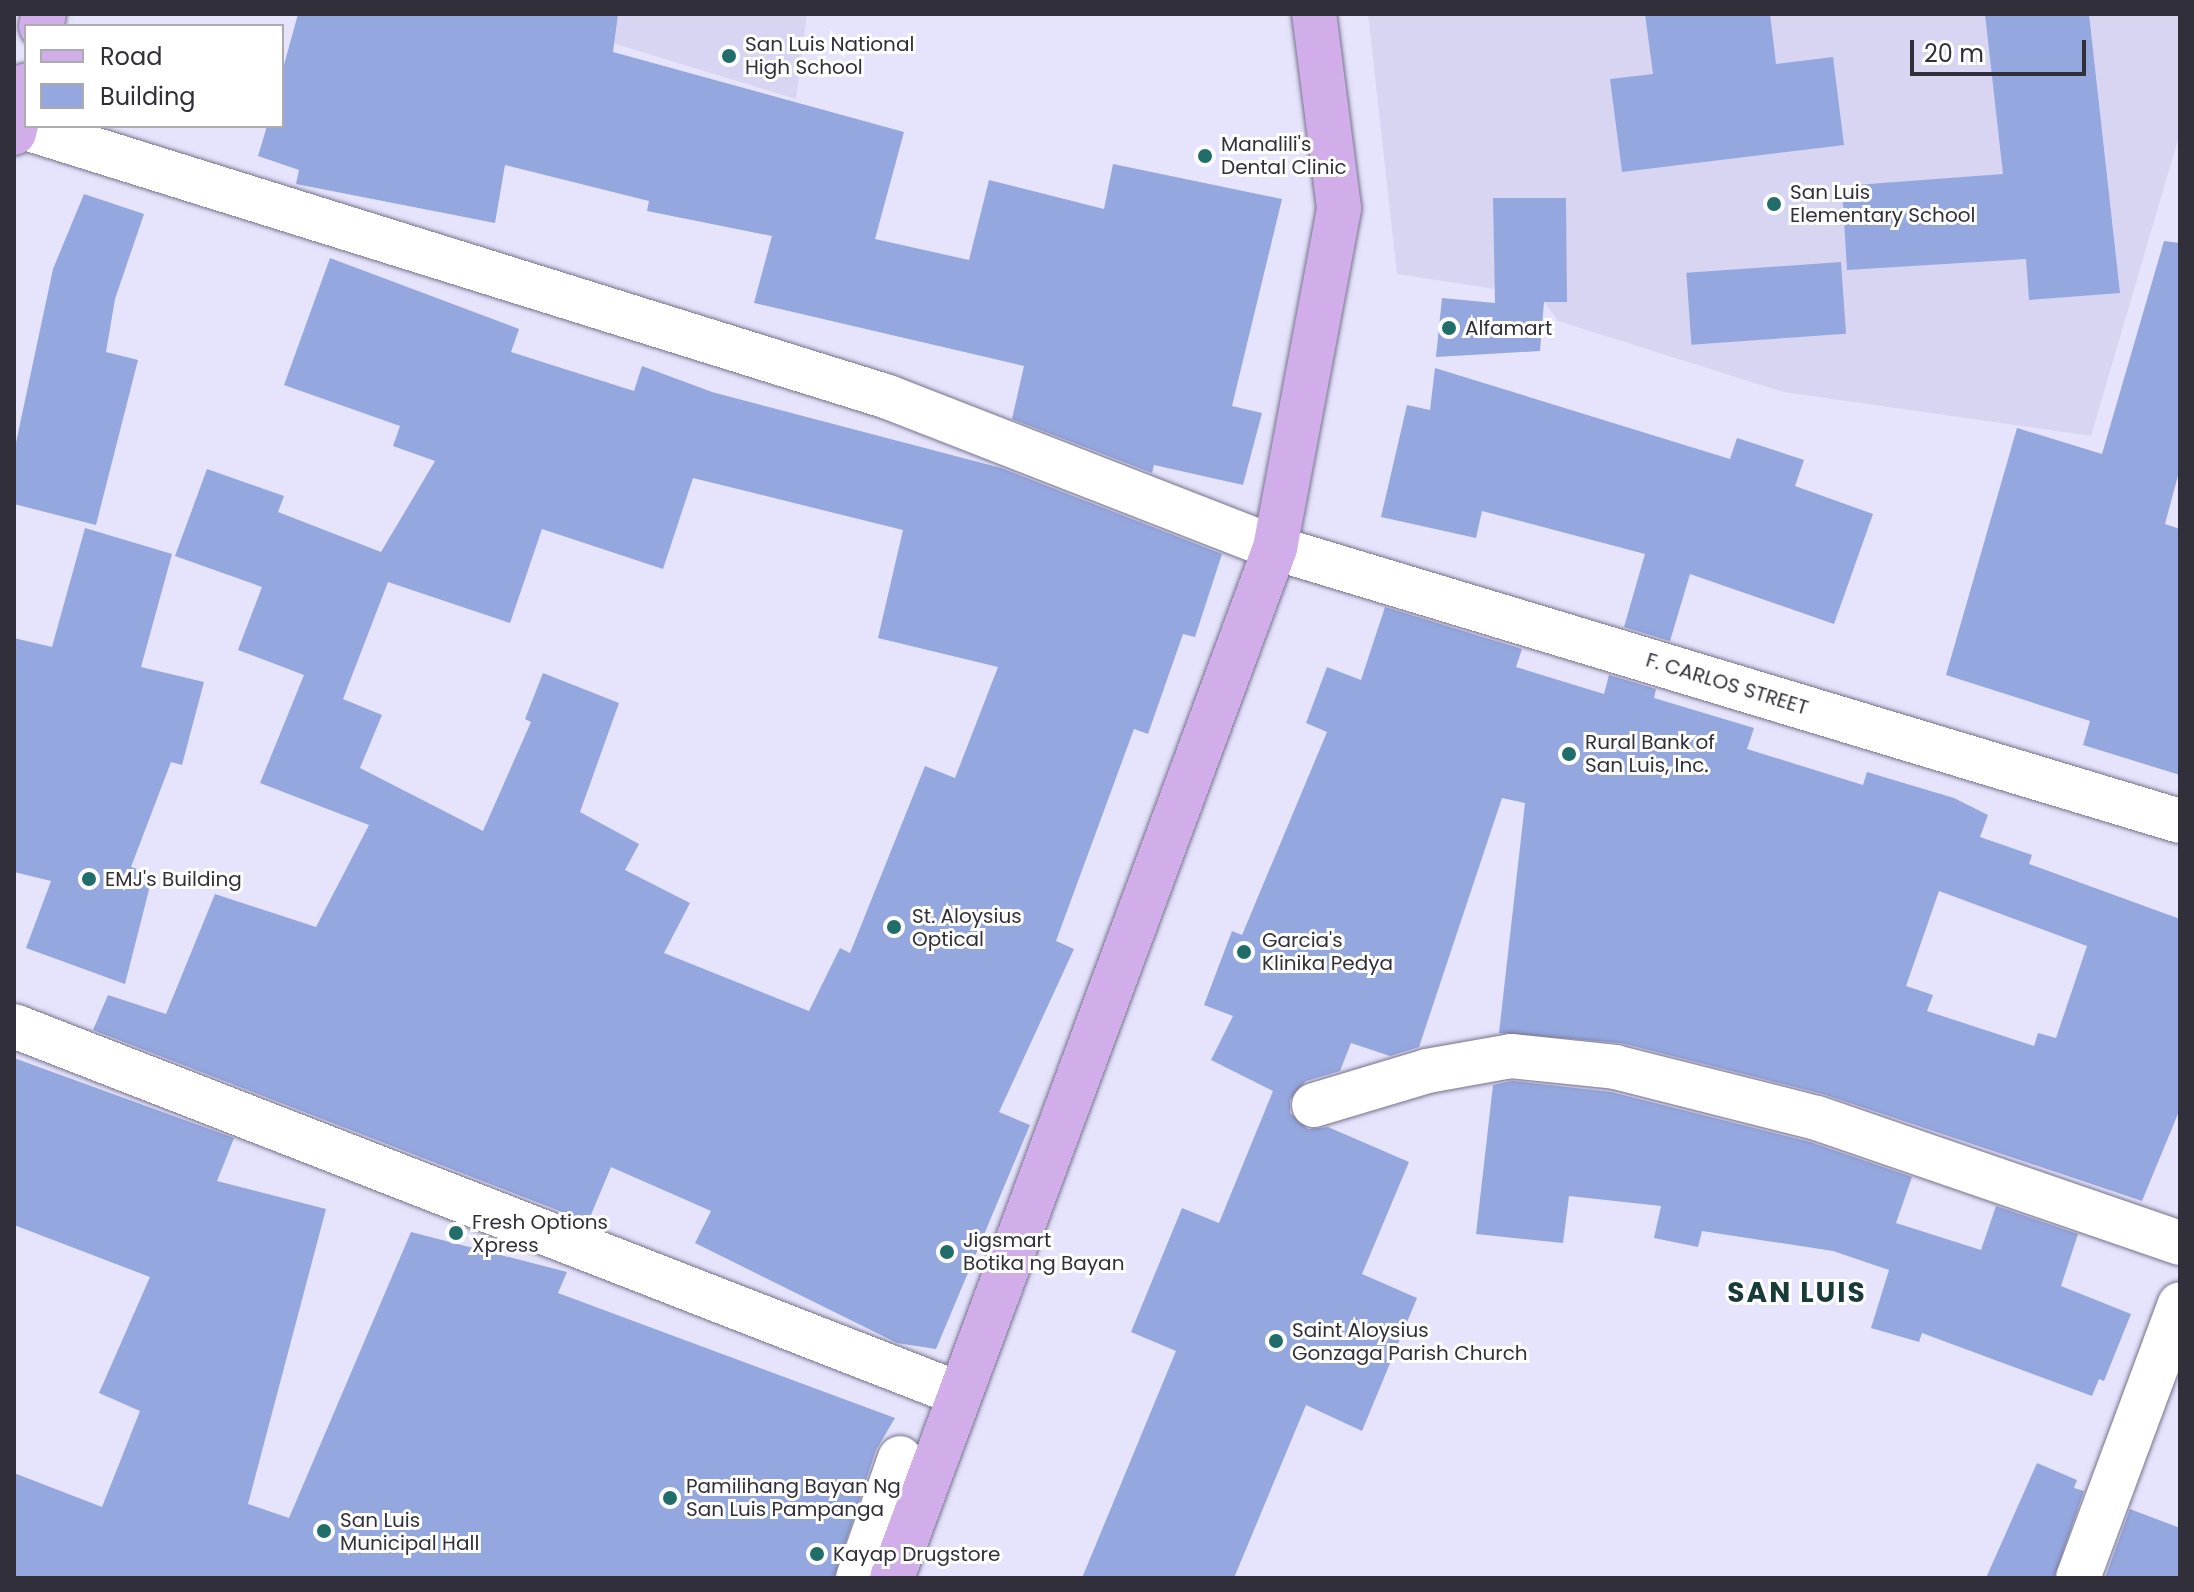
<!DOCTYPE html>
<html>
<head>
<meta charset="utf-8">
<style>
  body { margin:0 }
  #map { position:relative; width:2194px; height:1592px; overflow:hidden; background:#e6e4fc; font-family:Poppins,sans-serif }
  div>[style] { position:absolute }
  .built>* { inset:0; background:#d8d5f3 }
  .building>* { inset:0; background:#95a7df; transform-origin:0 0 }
  .roads { filter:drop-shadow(0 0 2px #75728d) drop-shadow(0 0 2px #75728d) }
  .minor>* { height:44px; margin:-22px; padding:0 22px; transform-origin:22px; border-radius:22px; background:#fff }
  .major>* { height:44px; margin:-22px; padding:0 22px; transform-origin:22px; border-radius:22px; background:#d1aeea }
  .dots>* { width:22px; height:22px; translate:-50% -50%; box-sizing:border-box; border:4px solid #fff; border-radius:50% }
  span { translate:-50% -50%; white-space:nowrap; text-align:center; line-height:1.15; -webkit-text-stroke:6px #fff; paint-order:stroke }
  .poi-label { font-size:20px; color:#302f3a }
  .left { translate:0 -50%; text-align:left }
  .street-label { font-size:20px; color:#302f3a }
  .district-label { font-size:28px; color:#183a39; font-weight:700; letter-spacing:2px }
  .frame { position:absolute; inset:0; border:16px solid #302f3a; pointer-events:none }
  .legend { position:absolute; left:24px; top:24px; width:260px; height:104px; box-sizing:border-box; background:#fff; border:2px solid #acacb0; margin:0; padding:10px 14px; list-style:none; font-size:24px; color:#302f3a }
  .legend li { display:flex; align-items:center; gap:16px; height:40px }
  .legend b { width:40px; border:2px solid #acacb0 }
  .scale { position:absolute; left:1910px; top:40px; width:176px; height:36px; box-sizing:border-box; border:4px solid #302f3a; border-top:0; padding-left:10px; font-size:24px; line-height:28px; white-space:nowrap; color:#302f3a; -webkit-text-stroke:6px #fff; paint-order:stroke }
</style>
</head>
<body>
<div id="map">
  <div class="built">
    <div style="clip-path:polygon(517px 14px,807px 14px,796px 99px)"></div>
    <div style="clip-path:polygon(1368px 14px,2180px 14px,2180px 133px,2091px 436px,1783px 392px,1558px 321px,1540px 296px,1397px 274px)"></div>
  </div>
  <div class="building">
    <div style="clip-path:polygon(298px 14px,618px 14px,613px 52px,904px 132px,875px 239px,969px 260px,989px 180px,1104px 209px,1113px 164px,1282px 199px,1232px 406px,1262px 413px,1243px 485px,1154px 465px,1152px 473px,1012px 419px,1024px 366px,754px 303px,772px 236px,647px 211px,649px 201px,505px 165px,495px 223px,296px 184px,299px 170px,258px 156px,267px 126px,282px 126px,282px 72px)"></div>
    <div style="clip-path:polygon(1645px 14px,1770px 14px,1776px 64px,1833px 57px,1844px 145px,1622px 172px,1610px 79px,1653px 74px)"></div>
    <div style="clip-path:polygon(1985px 14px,2089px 14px,2120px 293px,2029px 300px,2026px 259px,1847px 270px,1842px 186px,2003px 174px)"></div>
    <div style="clip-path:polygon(84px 194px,144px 214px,115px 299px,106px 352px,138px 360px,96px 525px,14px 504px,14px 452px,53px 269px)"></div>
    <div style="clip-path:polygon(1493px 198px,1566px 198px,1567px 302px,1544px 302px,1540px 351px,1436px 357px,1442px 298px,1495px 303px)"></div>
    <div style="clip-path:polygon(2164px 241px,2180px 243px,2180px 468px,2165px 524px,2180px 529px,2180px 775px,2083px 745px,2090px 721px,1946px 675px,2017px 428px,2102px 454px)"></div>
    <div style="clip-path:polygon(evenodd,330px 258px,519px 329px,511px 352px,634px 391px,642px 366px,712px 392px,1001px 468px,1222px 554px,1195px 637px,1183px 634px,1148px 734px,1134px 729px,1056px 941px,1074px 949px,999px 1112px,1030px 1125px,936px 1349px,897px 1343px,695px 1243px,711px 1211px,611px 1167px,588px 1222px,93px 1030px,108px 995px,166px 1014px,215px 894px,316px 927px,369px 825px,260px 783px,304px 675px,238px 650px,262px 587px,175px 556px,207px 469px,284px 496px,278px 512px,381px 552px,435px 461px,393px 446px,400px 426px,284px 385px,330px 258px,693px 478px,903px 530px,878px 638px,998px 667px,955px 778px,925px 766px,850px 953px,840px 948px,809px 1011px,664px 953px,690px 903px,625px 870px,639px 844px,580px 812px,619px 703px,543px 673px,525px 719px,531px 722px,483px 831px,360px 768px,382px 715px,343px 699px,388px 582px,510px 623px,542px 529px,663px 569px,693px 478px)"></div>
    <div style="left:1841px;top:262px;width:72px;height:155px;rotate:86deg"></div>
    <div style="clip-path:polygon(1435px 368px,1730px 459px,1737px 438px,1804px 460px,1795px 486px,1873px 514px,1834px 624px,1690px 574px,1670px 641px,1624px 627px,1645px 554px,1482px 511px,1476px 538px,1381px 517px,1407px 405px,1430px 410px)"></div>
    <div style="clip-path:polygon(85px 528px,172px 554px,141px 667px,204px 682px,182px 765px,171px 762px,131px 867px,153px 874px,125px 984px,26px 948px,51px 881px,14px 872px,14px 638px,52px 647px)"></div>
    <div style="clip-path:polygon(evenodd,1385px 607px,1522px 649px,1516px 667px,1604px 694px,1609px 675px,1656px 689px,1654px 698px,1754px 728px,1747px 749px,1863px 785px,1867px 772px,1954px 798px,1988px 815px,1980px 837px,2032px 855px,2029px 864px,2180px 919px,2180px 1109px,2142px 1201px,1823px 1094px,1621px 1043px,1499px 1033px,1525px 803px,1502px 798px,1419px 1047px,1390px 1056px,1351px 1043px,1340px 1071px,1306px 1081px,1290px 1100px,1290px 1113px,1308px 1129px,1328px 1127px,1409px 1162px,1362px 1274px,1417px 1298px,1362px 1431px,1306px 1405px,1234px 1578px,1082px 1578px,1176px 1351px,1131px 1332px,1182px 1208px,1219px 1223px,1273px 1091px,1211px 1060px,1233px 1016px,1204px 1005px,1232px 931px,1242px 935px,1327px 732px,1306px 723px,1327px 667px,1361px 680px,1385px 607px,1939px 891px,2087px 946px,2056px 1038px,2038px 1033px,2034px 1046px,1927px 1011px,1933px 995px,1906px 986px,1939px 891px)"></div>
    <div style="clip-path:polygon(14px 1058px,234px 1138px,217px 1181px,326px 1209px,248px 1504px,289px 1518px,411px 1232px,567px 1272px,558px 1293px,895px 1418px,876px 1450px,834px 1578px,14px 1578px,14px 1473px,102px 1507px,140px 1411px,99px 1393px,150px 1277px,14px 1225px)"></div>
    <div style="clip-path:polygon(1512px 1081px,1611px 1092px,1810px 1142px,1912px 1177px,1896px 1223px,1981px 1250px,1996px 1206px,2078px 1234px,2061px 1286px,2131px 1314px,2104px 1381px,2099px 1379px,2092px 1396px,1922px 1333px,1919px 1342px,1871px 1328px,1889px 1270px,1833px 1251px,1702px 1231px,1698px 1247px,1654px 1238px,1661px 1206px,1569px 1196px,1563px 1243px,1476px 1234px,1493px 1085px)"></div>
    <div style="clip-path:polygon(2037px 1463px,2077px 1480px,2074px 1488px,2084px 1491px,2054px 1578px,1986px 1578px)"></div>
    <div style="clip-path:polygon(2130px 1509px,2180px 1528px,2180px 1578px,2105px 1578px)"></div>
  </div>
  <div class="roads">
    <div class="minor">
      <div style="left:16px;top:125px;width:913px;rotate:17.32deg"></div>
      <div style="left:888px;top:397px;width:415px;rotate:21.3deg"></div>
      <div style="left:1275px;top:548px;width:945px;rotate:16.79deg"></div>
      <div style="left:14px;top:1026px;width:1012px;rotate:21.27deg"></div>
      <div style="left:1314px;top:1105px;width:118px;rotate:-16.7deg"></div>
      <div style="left:1427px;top:1071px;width:85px;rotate:-10.1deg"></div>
      <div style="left:1511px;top:1056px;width:105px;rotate:6deg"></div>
      <div style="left:1615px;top:1067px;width:208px;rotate:14.2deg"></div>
      <div style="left:1817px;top:1118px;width:384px;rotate:19deg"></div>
      <div style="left:858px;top:1578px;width:127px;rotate:-70.7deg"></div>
      <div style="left:2078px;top:1578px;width:292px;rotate:-69.6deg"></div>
    </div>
    <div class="major">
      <div style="left:41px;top:26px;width:12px;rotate:-76deg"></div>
      <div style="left:14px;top:133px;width:49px;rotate:-76deg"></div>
      <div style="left:892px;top:1578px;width:1099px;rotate:-69.6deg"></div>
      <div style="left:1275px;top:548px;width:346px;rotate:-79.3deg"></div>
      <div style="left:1339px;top:208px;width:196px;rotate:-97.3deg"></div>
    </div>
  </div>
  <div class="dots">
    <div style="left:729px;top:56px;background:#216d6a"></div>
    <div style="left:1205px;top:156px;background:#216d6a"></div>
    <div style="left:1774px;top:204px;background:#216d6a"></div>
    <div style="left:1449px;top:328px;background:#216d6a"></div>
    <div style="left:1569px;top:754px;background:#216d6a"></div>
    <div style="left:89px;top:879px;background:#216d6a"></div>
    <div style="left:894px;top:927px;background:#216d6a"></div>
    <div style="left:1244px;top:952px;background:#216d6a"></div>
    <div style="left:456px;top:1233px;background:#216d6a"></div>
    <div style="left:947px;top:1252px;background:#216d6a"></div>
    <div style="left:1276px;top:1341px;background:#216d6a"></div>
    <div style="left:670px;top:1498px;background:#216d6a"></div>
    <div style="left:324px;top:1531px;background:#216d6a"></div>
    <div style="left:817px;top:1554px;background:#216d6a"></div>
  </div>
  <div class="poi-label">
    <span class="left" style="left:745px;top:56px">San Luis National<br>High School</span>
    <span class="left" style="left:1221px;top:156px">Manalili's<br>Dental Clinic</span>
    <span class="left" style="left:1790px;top:204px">San Luis<br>Elementary School</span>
    <span class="left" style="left:1465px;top:328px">Alfamart</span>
    <span class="left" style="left:1585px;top:754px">Rural Bank of<br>San Luis, Inc.</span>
    <span class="left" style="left:105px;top:879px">EMJ's Building</span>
    <span class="left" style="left:912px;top:928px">St. Aloysius<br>Optical</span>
    <span class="left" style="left:1262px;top:952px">Garcia's<br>Klinika Pedya</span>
    <span class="left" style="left:472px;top:1234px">Fresh Options<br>Xpress</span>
    <span class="left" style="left:963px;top:1252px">Jigsmart<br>Botika ng Bayan</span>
    <span class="left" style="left:1292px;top:1342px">Saint Aloysius<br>Gonzaga Parish Church</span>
    <span class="left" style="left:686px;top:1498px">Pamilihang Bayan Ng<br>San Luis Pampanga</span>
    <span class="left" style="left:340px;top:1532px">San Luis<br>Municipal Hall</span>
    <span class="left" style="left:833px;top:1554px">Kayap Drugstore</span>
  </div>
  <div class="street-label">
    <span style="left:1727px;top:684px;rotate:17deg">F. CARLOS STREET</span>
  </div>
  <div class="district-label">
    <span style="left:1797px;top:1293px">SAN LUIS</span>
  </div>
  <div class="frame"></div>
  <ul class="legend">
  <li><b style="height:10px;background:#d1aeea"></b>Road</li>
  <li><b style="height:22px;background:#95a7df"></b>Building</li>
  </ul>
  <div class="scale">20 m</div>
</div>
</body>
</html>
